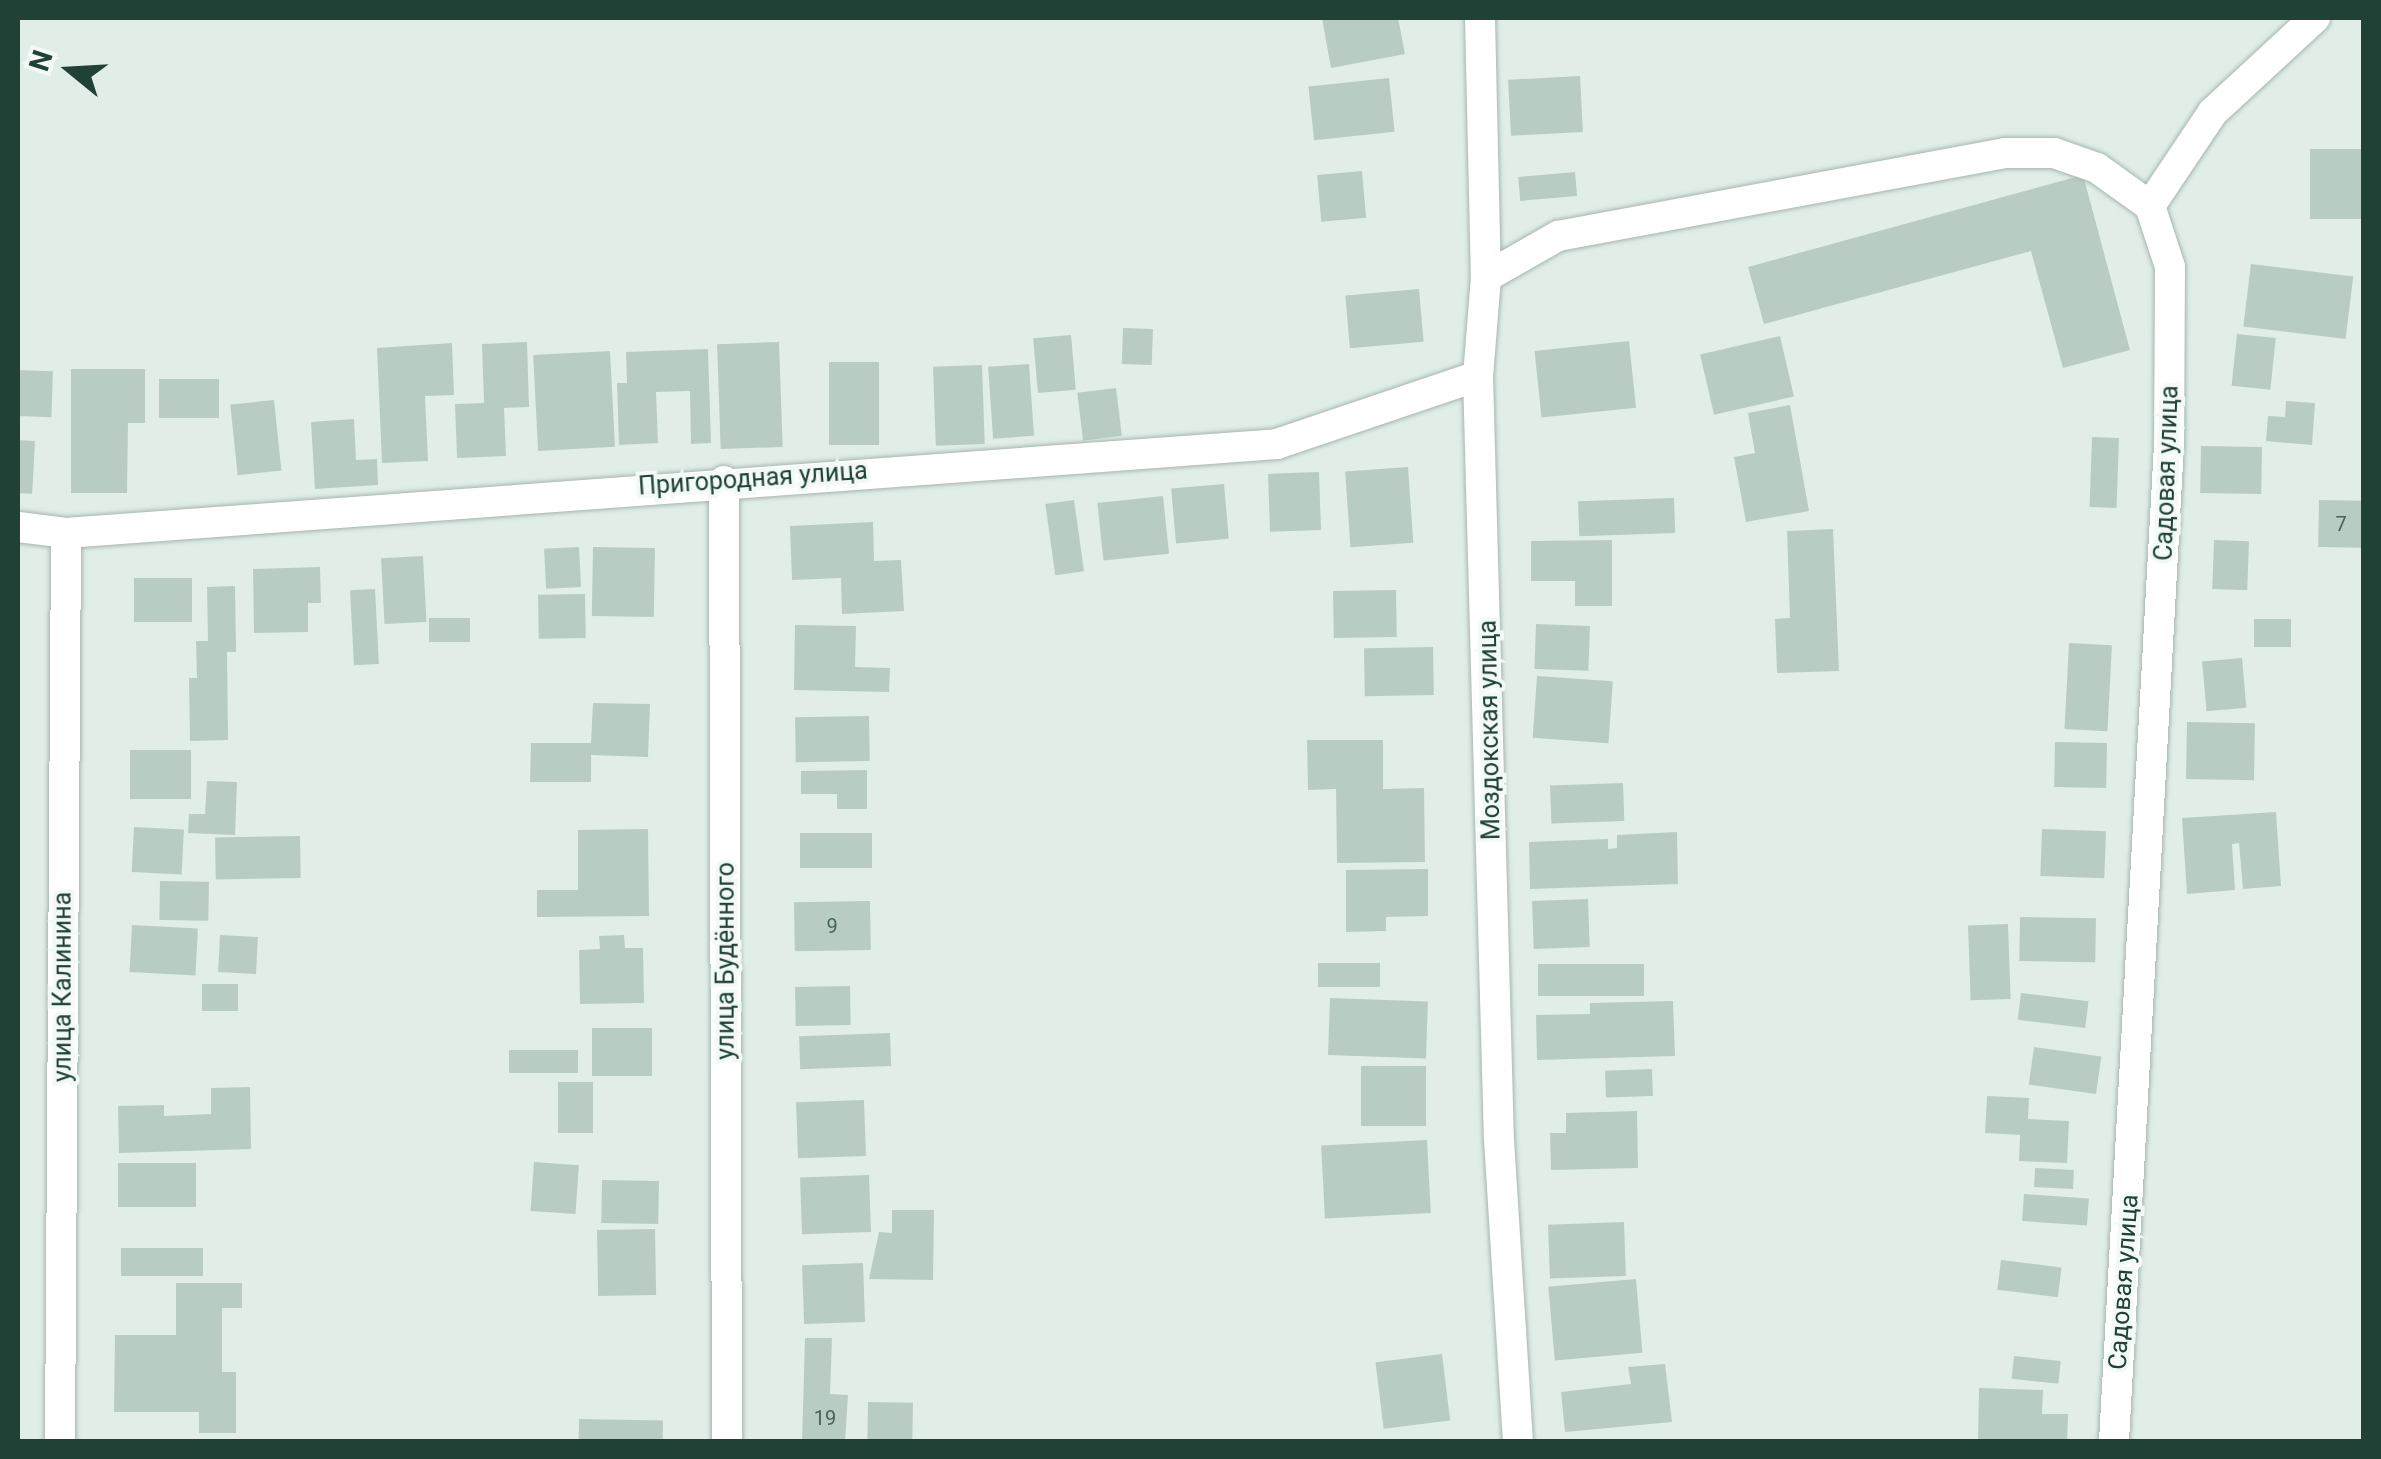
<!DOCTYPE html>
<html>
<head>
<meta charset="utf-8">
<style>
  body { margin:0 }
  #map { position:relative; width:2381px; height:1459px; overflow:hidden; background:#e1eee8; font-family:Roboto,sans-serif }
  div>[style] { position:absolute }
  .building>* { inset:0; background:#b9ccc3; transform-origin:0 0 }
  .roads { filter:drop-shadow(0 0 2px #a3b7af) drop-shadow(0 0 2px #a3b7af) }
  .minor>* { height:30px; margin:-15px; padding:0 15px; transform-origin:15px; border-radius:15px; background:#fff }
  span { translate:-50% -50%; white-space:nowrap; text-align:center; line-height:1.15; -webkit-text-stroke:8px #f2f9f6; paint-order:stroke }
  .number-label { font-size:20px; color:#466459 }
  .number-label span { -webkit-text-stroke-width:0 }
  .street-label { font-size:25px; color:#1f4136 }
  .frame { position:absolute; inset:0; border:20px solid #1f4136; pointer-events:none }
  .north { position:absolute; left:20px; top:20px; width:100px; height:100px; -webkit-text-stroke:8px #f2f9f6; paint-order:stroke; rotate:288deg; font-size:28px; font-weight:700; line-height:40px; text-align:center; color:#1f4136 }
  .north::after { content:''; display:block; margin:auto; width:35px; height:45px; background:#1f4136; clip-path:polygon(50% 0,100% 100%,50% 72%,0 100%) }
</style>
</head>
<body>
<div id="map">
  <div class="building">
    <div style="clip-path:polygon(1322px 18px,1398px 18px,1405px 54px,1331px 68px)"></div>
    <div style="left:1580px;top:76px;width:56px;height:72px;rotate:87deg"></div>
    <div style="left:1389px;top:78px;width:54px;height:81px;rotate:84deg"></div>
    <div style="left:2364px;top:149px;width:70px;height:54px;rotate:90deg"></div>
    <div style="left:1362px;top:171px;width:47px;height:45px;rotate:85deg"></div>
    <div style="left:1575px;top:172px;width:24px;height:57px;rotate:85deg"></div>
    <div style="clip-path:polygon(2083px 175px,2130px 350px,2063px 368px,2031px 251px,1764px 324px,1748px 267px)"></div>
    <div style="left:2251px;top:264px;width:103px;height:63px;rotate:7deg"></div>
    <div style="left:1419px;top:289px;width:53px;height:74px;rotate:85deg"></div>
    <div style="left:1123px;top:328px;width:30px;height:36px;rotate:2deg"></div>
    <div style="left:2237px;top:334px;width:39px;height:52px;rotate:6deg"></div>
    <div style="left:1071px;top:335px;width:55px;height:38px;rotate:85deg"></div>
    <div style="left:1780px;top:336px;width:62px;height:82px;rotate:77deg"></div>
    <div style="left:1629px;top:341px;width:67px;height:95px;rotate:84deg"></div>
    <div style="clip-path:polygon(527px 342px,529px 407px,504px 408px,506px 456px,457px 458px,455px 404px,484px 403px,482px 344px)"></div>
    <div style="left:779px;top:342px;width:105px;height:62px;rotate:88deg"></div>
    <div style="clip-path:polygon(452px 343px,454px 395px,425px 396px,428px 461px,382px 463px,377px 348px)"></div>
    <div style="clip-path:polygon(708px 349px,711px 443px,691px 444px,690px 391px,656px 392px,658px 443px,619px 445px,617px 383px,627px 383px,626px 352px)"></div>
    <div style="left:610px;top:351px;width:96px;height:77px;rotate:87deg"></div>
    <div style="left:829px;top:362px;width:50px;height:83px"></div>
    <div style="left:1029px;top:364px;width:72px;height:41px;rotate:86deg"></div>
    <div style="left:982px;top:365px;width:79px;height:49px;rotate:88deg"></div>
    <div style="clip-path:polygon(71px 369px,145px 369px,145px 423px,128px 423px,127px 493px,71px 493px)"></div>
    <div style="left:18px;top:370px;width:35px;height:46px;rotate:2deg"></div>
    <div style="left:219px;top:379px;width:39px;height:60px;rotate:90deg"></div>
    <div style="left:1116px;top:388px;width:48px;height:39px;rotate:83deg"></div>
    <div style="left:274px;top:400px;width:71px;height:44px;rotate:84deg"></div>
    <div style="clip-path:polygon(2286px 401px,2315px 403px,2312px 445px,2266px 441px,2268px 416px,2285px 417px)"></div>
    <div style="clip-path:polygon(1790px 405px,1809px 511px,1746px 522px,1734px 457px,1755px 453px,1748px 413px)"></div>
    <div style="clip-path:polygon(354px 419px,356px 460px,377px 459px,378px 485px,315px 489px,311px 422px)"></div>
    <div style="left:2092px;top:437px;width:27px;height:70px;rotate:2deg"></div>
    <div style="left:18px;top:440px;width:17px;height:53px;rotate:3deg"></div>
    <div style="left:2201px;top:446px;width:61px;height:47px;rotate:1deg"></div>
    <div style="left:1408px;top:467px;width:76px;height:63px;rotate:86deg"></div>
    <div style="left:1319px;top:472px;width:58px;height:51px;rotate:88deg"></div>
    <div style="left:1224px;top:484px;width:55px;height:53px;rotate:85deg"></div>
    <div style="left:1163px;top:496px;width:58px;height:66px;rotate:84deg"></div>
    <div style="left:1674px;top:498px;width:35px;height:96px;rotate:88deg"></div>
    <div style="left:1074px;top:500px;width:72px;height:29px;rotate:82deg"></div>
    <div style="left:2319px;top:500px;width:45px;height:47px;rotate:1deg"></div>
    <div style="clip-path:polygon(873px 522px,874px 561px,901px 560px,904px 611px,842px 614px,841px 578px,792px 580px,790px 526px)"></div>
    <div style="clip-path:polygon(1833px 529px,1839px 671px,1777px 673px,1775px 619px,1790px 618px,1787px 531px)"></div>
    <div style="clip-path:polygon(1612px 540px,1612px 606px,1575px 606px,1575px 581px,1531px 581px,1531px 541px)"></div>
    <div style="left:2214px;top:540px;width:35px;height:49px;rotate:2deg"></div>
    <div style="left:579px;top:547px;width:40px;height:35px;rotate:87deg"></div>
    <div style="left:593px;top:547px;width:62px;height:69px;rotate:1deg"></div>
    <div style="left:423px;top:556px;width:66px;height:42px;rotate:87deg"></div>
    <div style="clip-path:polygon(320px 567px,321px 603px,308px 603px,308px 632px,254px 633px,253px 569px)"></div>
    <div style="left:192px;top:578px;width:44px;height:58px;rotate:90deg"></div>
    <div style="clip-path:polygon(235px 586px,236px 652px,227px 652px,228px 740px,190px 741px,189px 678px,197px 678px,196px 641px,208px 641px,207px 587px)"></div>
    <div style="left:375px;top:589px;width:75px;height:25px;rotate:87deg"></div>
    <div style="left:1396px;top:590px;width:47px;height:63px;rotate:89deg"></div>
    <div style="left:585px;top:594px;width:44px;height:47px;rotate:89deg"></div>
    <div style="left:429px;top:618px;width:41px;height:24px"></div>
    <div style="left:2291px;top:619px;width:28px;height:37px;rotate:90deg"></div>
    <div style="left:1536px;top:624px;width:54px;height:45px;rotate:2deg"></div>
    <div style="clip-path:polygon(795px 625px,856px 626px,855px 667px,890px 668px,889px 692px,794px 690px)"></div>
    <div style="left:2069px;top:643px;width:43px;height:86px;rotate:3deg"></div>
    <div style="left:1433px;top:647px;width:48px;height:69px;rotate:89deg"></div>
    <div style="left:2242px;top:658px;width:50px;height:40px;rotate:85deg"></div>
    <div style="left:1537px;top:676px;width:76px;height:62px;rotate:4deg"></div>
    <div style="clip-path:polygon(593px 703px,650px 704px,648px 757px,591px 755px,591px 782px,530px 782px,531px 743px,591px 743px)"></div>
    <div style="left:869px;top:716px;width:45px;height:74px;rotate:89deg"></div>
    <div style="left:2187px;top:722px;width:68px;height:57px;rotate:1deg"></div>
    <div style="clip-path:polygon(1307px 740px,1383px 740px,1383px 789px,1424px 788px,1425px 862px,1337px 863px,1336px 789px,1308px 790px)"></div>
    <div style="left:2055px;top:742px;width:52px;height:45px;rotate:1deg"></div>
    <div style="left:130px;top:750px;width:61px;height:49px"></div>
    <div style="clip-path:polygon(867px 770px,867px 809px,837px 809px,837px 794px,801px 794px,801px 771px)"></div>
    <div style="clip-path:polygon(207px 781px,237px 782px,235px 835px,188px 833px,189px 814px,205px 814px)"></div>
    <div style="left:1623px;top:783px;width:38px;height:73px;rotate:88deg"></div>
    <div style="clip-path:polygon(2276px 812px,2281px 886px,2243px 889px,2239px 843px,2232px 844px,2235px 890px,2187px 894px,2182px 818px)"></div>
    <div style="left:134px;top:827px;width:50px;height:45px;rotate:3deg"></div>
    <div style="clip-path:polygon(648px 829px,649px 916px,537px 917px,537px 890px,578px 890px,578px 830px)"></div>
    <div style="left:2042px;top:829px;width:64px;height:47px;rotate:2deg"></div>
    <div style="clip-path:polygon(1677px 832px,1678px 884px,1530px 889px,1529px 842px,1608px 839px,1608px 849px,1617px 848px,1617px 835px)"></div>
    <div style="left:800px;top:833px;width:72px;height:35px"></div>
    <div style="left:300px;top:836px;width:42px;height:85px;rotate:89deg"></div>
    <div style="clip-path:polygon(1428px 869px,1428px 916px,1386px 917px,1386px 931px,1346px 932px,1346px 870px)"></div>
    <div style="left:160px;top:881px;width:49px;height:39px;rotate:1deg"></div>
    <div style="left:1588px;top:899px;width:48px;height:56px;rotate:88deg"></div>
    <div style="left:870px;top:901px;width:49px;height:76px;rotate:89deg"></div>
    <div style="left:2020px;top:917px;width:76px;height:44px;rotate:1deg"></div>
    <div style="left:2008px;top:924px;width:75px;height:40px;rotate:88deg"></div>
    <div style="left:132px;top:925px;width:66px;height:47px;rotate:3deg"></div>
    <div style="left:220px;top:935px;width:38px;height:37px;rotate:3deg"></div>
    <div style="clip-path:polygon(624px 935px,625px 948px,643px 948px,644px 1003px,580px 1004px,579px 950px,600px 949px,599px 936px)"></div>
    <div style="left:1318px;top:963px;width:62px;height:24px"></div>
    <div style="left:1538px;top:964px;width:106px;height:32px"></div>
    <div style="left:202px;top:984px;width:36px;height:27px"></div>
    <div style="left:850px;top:986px;width:39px;height:55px;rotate:89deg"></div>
    <div style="left:2021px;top:993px;width:68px;height:27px;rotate:7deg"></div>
    <div style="left:1330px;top:998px;width:98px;height:57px;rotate:2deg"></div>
    <div style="clip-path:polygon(1673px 1001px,1675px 1056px,1537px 1060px,1536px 1015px,1590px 1014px,1590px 1003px)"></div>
    <div style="left:652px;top:1028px;width:48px;height:60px;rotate:90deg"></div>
    <div style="left:890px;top:1033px;width:33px;height:91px;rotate:88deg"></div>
    <div style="left:2034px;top:1047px;width:68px;height:38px;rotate:8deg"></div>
    <div style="left:509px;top:1050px;width:69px;height:23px"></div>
    <div style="left:1361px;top:1066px;width:65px;height:60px"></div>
    <div style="left:1652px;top:1069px;width:27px;height:47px;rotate:88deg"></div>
    <div style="left:558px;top:1082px;width:35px;height:51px"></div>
    <div style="clip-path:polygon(250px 1087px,251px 1149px,119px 1153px,118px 1106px,164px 1105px,164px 1116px,211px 1114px,211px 1088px)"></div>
    <div style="clip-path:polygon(1987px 1096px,2029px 1098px,2028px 1119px,2069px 1121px,2067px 1163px,2019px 1161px,2020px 1135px,1985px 1133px)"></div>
    <div style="left:864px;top:1100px;width:56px;height:68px;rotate:88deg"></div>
    <div style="clip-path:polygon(1637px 1111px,1638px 1168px,1551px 1170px,1550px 1133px,1566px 1133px,1566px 1113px)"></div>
    <div style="left:1427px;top:1140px;width:73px;height:106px;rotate:87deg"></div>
    <div style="left:534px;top:1162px;width:45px;height:49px;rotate:4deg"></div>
    <div style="left:196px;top:1163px;width:44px;height:78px;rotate:90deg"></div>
    <div style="left:2035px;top:1168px;width:39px;height:19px;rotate:3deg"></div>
    <div style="left:869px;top:1175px;width:57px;height:69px;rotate:88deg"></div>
    <div style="left:602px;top:1180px;width:57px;height:43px;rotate:1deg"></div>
    <div style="left:2024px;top:1194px;width:65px;height:27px;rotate:4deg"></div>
    <div style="clip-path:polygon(892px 1210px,934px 1210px,933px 1280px,869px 1279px,879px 1232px,892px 1233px)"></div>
    <div style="left:1624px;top:1222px;width:54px;height:76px;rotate:88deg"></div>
    <div style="left:655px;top:1229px;width:66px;height:58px;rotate:89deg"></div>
    <div style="left:121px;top:1248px;width:82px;height:28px"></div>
    <div style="left:2001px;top:1260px;width:61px;height:30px;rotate:7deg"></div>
    <div style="left:863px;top:1263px;width:59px;height:61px;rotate:88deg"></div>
    <div style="left:1636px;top:1279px;width:74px;height:88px;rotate:85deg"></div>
    <div style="clip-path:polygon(176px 1283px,242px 1283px,242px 1308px,222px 1308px,222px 1372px,236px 1372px,236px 1433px,199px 1433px,199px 1412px,114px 1412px,115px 1335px,176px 1335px)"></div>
    <div style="clip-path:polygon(805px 1338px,832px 1338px,830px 1394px,848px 1395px,845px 1442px,802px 1442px)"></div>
    <div style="left:1442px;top:1354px;width:67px;height:67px;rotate:83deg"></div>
    <div style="left:2014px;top:1356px;width:47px;height:23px;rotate:6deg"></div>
    <div style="clip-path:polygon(1665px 1364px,1672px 1422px,1565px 1432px,1561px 1392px,1631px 1384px,1628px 1367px)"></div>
    <div style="clip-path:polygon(1979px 1388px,2043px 1390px,2042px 1414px,2068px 1414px,2067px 1442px,1978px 1442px)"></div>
    <div style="left:868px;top:1402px;width:45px;height:40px;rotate:1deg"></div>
    <div style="left:579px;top:1419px;width:84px;height:23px;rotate:1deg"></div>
  </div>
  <div class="roads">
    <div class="minor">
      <div style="left:1480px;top:18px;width:259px;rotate:88.7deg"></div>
      <div style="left:1486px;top:277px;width:99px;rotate:94.6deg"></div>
      <div style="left:1478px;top:376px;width:764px;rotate:88.43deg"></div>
      <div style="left:1499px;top:1140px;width:303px;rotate:86.4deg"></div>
      <div style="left:2150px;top:206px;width:113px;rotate:-56.2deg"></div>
      <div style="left:2213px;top:112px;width:139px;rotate:-42.7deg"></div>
      <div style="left:1486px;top:277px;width:83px;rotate:-29.7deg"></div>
      <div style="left:1558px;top:236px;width:455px;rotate:-10.5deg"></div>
      <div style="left:2005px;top:153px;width:49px"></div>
      <div style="left:2054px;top:153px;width:46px;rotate:19.2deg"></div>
      <div style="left:2097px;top:168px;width:65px;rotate:35.6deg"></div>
      <div style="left:2150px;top:206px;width:64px;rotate:71.8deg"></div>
      <div style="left:2170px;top:267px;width:178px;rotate:90.3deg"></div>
      <div style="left:2169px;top:445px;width:999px;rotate:93.16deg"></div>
      <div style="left:724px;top:481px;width:961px;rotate:89.82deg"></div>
      <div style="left:18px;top:527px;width:48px;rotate:7.1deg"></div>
      <div style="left:66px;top:533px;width:1214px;rotate:-4.2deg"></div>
      <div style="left:1277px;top:444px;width:212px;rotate:-18.7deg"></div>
      <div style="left:60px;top:1442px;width:909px;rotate:-89.62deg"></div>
    </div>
  </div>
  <div class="number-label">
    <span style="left:2341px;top:524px">7</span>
    <span style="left:832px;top:926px">9</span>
    <span style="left:825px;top:1418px">19</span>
  </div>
  <div class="street-label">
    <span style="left:2167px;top:473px;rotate:-88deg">Садовая улица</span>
    <span style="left:753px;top:479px;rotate:-4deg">Пригородная улица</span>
    <span style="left:1490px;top:730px;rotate:-91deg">Моздокская улица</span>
    <span style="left:726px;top:961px;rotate:-90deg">улица Будённого</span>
    <span style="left:63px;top:987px;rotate:-90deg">улица Калинина</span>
    <span style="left:2124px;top:1282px;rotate:-86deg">Садовая улица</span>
  </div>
  <div class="frame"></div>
  <div class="north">N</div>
</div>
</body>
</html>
